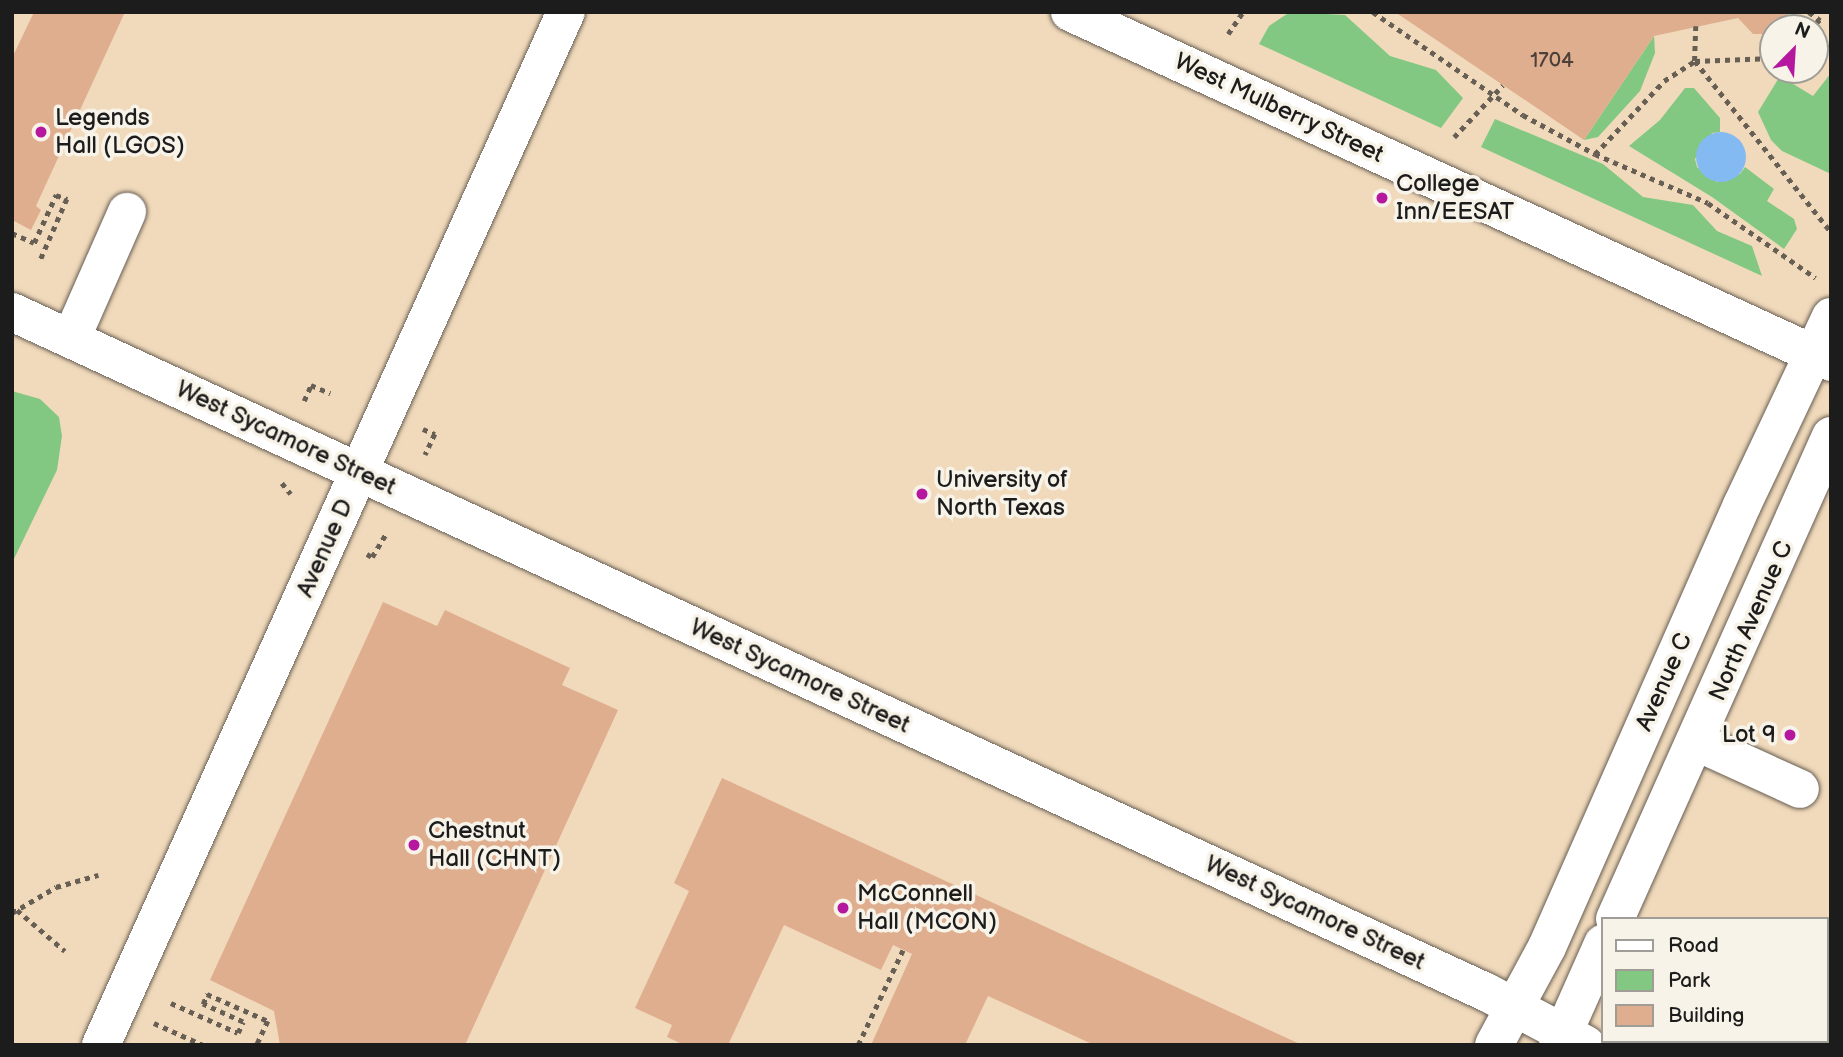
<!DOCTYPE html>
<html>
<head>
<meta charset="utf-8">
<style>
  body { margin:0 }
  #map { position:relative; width:1843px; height:1057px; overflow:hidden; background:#f1dabb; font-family:"Balsamiq Sans",sans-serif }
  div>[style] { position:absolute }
  .green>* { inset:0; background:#83c882 }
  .water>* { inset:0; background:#83baf2 }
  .round { border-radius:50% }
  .building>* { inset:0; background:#dfae8f }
  .path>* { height:4.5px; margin-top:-2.25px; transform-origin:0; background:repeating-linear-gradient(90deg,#675e54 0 5px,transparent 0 10px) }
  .roads { filter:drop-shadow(0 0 2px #675e54) drop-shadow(0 0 2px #675e54) }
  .minor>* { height:38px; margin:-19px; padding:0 19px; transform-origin:19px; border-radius:19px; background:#fff }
  .dots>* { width:19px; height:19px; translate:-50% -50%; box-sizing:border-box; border:4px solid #f7f3e8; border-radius:50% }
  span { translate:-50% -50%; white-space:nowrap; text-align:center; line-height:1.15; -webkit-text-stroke:7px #f7f3e8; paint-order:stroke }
  .number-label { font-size:21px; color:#4d4039 }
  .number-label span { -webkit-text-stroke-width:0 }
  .street-label { font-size:24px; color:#1c1c1c }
  .poi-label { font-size:24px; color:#1c1c1c }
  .left { translate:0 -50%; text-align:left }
  .right { translate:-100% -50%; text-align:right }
  .frame { position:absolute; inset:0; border:14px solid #1c1c1c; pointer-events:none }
  .legend { position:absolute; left:1601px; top:917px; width:228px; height:126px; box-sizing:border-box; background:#f7f3e8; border:2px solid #9f9d96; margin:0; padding:9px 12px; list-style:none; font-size:21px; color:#1c1c1c }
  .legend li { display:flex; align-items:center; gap:14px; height:35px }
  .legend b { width:35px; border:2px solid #9f9d96 }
  .north { position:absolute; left:1759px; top:14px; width:70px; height:70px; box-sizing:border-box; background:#f7f3e8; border:2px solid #9f9d96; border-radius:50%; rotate:24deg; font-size:19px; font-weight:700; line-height:28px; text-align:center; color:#1c1c1c }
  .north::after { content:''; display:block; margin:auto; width:24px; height:32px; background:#b5179e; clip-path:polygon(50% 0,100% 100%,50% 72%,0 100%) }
</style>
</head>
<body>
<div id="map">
  <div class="green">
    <div style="clip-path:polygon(1290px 12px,1345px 15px,1390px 56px,1436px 70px,1463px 98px,1441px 128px,1259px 44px,1269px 26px)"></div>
    <div style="clip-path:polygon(1654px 36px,1655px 53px,1640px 91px,1598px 137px,1584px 140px)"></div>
    <div style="clip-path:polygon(1831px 73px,1831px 174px,1782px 151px,1771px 140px,1758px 112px,1780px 76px,1813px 96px)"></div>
    <div style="clip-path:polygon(1685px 88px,1694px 88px,1720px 118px,1720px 132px,1712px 133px,1695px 159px,1697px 167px,1717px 182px,1740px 174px,1745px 167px,1774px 189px,1767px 201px,1794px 219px,1797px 229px,1784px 249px,1712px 197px,1629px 146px,1660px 120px)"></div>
    <div style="clip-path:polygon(1495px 119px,1603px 164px,1643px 197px,1693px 205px,1717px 231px,1752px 246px,1762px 276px,1481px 147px)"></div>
    <div style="clip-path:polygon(12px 391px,40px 399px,59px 417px,62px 436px,57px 470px,12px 563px)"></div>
  </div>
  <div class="water">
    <div class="round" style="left:1696px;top:132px;width:50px;height:50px"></div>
  </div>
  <div class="building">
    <div style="clip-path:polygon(34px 12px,125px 12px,36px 206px,41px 210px,31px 230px,12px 220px,12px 58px)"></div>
    <div style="clip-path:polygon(1395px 12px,1788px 12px,1784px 25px,1773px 28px,1770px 34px,1753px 34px,1738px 18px,1654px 36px,1584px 140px)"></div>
    <div style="clip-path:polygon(383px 602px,437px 626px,445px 610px,570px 668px,562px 685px,618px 710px,465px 1045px,280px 1045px,274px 1011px,210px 980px)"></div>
    <div style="clip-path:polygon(722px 778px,1302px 1045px,1094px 1045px,988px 996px,965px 1045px,871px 1045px,912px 954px,893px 945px,881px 970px,784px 925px,728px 1045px,684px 1045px,667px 1037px,672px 1025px,635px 1008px,689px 891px,674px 883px)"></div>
  </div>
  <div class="path">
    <div style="left:1373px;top:12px;width:182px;rotate:34.5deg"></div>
    <div style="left:1523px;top:115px;width:82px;rotate:28.4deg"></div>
    <div style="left:1595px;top:154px;width:123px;rotate:23.4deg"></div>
    <div style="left:1708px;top:203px;width:131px;rotate:34.8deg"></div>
    <div style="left:1809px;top:12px;width:14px;rotate:36deg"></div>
    <div style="left:1820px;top:20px;width:11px;rotate:135deg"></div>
    <div style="left:1696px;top:26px;width:35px;rotate:92deg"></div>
    <div style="left:1695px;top:61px;width:218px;rotate:51.5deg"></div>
    <div style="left:1228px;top:34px;width:27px;rotate:-56deg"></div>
    <div style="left:1815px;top:51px;width:17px;rotate:-21deg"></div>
    <div style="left:1454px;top:137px;width:71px;rotate:-46.7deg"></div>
    <div style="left:1595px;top:154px;width:100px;rotate:-46.6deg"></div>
    <div style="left:1664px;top:81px;width:37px;rotate:-33deg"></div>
    <div style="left:1695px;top:61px;width:78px;rotate:-2.2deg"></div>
    <div style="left:12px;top:233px;width:24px;rotate:24deg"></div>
    <div style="left:34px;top:243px;width:53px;rotate:-65.4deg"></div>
    <div style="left:56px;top:195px;width:12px;rotate:20deg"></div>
    <div style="left:67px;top:199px;width:68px;rotate:113.5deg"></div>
    <div style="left:304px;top:401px;width:17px;rotate:-66deg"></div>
    <div style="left:311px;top:385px;width:21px;rotate:23deg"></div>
    <div style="left:423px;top:429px;width:13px;rotate:23deg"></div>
    <div style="left:435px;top:434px;width:23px;rotate:115deg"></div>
    <div style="left:282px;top:483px;width:14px;rotate:51deg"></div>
    <div style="left:367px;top:554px;width:6px;rotate:31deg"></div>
    <div style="left:372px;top:557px;width:26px;rotate:-59deg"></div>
    <div style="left:17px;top:910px;width:63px;rotate:40.5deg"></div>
    <div style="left:12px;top:913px;width:51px;rotate:-30.6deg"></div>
    <div style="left:56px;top:887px;width:44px;rotate:-15.9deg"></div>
    <div style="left:171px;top:1003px;width:73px;rotate:24.1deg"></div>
    <div style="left:238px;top:1033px;width:12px;rotate:-66deg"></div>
    <div style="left:243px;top:1022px;width:44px;rotate:-155.8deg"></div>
    <div style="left:203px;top:1004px;width:11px;rotate:-68deg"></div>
    <div style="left:207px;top:994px;width:67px;rotate:23.9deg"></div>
    <div style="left:268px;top:1021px;width:26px;rotate:115deg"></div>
    <div style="left:154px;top:1023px;width:54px;rotate:24.2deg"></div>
    <div style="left:858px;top:1045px;width:105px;rotate:-64.7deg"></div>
  </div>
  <div class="roads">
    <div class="minor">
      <div style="left:1070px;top:12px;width:838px;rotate:24.7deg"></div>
      <div style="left:12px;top:312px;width:1623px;rotate:24.77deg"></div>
      <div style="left:1486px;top:992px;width:113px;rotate:27.9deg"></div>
      <div style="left:71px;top:339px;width:139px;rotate:-66.2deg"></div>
      <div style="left:1697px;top:742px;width:113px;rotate:24.5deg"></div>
      <div style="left:1615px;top:919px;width:529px;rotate:-65.91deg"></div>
      <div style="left:101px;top:1045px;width:1133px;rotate:-65.77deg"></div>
      <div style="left:1494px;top:1045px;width:111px;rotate:-61.6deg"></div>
      <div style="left:1547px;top:947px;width:483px;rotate:-66.2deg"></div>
      <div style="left:1742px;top:505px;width:208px;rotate:-64.7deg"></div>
      <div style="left:1558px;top:1045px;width:111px;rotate:-66deg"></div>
    </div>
  </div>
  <div class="dots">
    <div style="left:41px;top:132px;background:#b5179e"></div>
    <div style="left:1382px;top:198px;background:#b5179e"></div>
    <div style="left:922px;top:494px;background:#b5179e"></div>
    <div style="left:1790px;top:735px;background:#b5179e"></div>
    <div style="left:414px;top:845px;background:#b5179e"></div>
    <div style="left:843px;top:908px;background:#b5179e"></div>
  </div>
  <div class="number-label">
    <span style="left:1552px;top:61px">1704</span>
  </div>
  <div class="street-label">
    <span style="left:1279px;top:108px;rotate:25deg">West Mulberry Street</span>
    <span style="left:286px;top:438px;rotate:25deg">West Sycamore Street</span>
    <span style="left:325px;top:548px;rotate:-66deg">Avenue D</span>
    <span style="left:1751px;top:621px;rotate:-66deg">North Avenue C</span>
    <span style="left:800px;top:676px;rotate:25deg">West Sycamore Street</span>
    <span style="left:1664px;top:682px;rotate:-66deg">Avenue C</span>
    <span style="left:1315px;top:913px;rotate:25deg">West Sycamore Street</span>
  </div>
  <div class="poi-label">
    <span class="left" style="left:55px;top:132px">Legends<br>Hall (LGOS)</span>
    <span class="left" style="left:1396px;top:198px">College<br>Inn/EESAT</span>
    <span class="left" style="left:936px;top:494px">University of<br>North Texas</span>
    <span class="right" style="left:1776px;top:735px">Lot 9</span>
    <span class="left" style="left:428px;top:845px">Chestnut<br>Hall (CHNT)</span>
    <span class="left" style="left:857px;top:908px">McConnell<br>Hall (MCON)</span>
  </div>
  <div class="frame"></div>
  <ul class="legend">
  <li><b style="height:9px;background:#fff"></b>Road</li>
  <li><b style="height:19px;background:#83c882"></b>Park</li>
  <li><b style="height:19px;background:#dfae8f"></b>Building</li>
  </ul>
  <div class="north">N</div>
</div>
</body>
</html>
